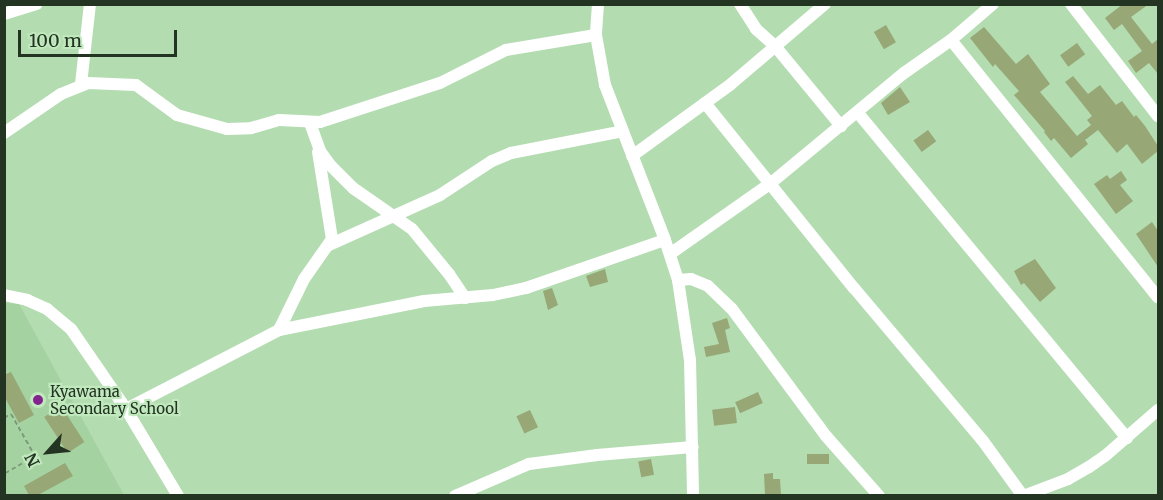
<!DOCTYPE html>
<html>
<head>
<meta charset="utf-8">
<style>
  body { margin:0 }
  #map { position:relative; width:1163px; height:500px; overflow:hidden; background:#b4dcb1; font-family:Merriweather,serif }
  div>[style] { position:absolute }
  .built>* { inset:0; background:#a5d2a1 }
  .building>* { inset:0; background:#97a775; transform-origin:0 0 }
  .path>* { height:2px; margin-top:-1px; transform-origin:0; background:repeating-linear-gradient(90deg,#7c9b7a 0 4.5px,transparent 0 7.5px) }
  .street>* { height:12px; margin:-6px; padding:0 6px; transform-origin:6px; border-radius:6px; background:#fff }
  .dots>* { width:16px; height:16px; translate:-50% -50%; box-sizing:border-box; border:3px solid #c1e9be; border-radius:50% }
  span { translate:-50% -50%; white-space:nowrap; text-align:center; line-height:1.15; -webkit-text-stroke:4.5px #c1e9be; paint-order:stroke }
  .poi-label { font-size:15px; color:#243423 }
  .left { translate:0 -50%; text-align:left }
  .frame { position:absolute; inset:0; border:6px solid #243423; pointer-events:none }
  .north { position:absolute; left:18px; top:422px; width:60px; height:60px; -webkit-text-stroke:4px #c1e9be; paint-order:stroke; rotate:243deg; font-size:16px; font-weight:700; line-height:24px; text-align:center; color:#243423 }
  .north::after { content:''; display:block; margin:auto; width:21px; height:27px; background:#243423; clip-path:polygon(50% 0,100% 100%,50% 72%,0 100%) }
  .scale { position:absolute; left:18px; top:30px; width:159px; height:27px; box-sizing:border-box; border:3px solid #243423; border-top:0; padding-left:8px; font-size:18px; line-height:21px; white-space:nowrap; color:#243423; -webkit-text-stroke:4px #c1e9be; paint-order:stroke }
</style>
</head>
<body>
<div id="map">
  <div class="built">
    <div style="clip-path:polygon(5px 303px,19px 304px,124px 495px,5px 496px)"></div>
  </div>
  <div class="building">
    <div style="clip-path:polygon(1123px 4px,1149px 4px,1131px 17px,1152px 44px,1158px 39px,1158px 74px,1149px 63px,1136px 73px,1128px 61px,1142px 51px,1122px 24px,1114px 30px,1105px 18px)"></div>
    <div style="left:886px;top:25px;width:20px;height:14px;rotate:60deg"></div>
    <div style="clip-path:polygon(984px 27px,1016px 64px,1028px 54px,1050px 84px,1040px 92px,1077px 136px,1091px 125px,1087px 120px,1092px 116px,1065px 82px,1073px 76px,1088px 94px,1100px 85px,1116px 105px,1122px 101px,1134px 117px,1136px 115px,1145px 126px,1158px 146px,1158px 151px,1142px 164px,1127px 144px,1117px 153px,1098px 130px,1085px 140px,1088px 144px,1071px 158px,1054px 138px,1051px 141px,1044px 132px,1045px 131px,1014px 95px,1019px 91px,995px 64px,993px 67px,970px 38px)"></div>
    <div style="left:1077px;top:43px;width:14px;height:21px;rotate:54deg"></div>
    <div style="clip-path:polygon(900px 87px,910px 102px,888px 115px,881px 103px)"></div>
    <div style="left:928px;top:130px;width:14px;height:18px;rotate:54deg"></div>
    <div style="clip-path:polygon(1121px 171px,1127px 180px,1120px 185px,1133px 201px,1116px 214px,1094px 184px,1107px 175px,1110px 179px)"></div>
    <div style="clip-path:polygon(1152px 222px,1158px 231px,1158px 267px,1136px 234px)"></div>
    <div style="clip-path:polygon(1035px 259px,1056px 288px,1040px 302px,1024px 283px,1021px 285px,1014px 271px)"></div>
    <div style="clip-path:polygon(605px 269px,608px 282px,590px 287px,586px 276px)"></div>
    <div style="clip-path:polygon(552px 288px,558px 305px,548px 310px,543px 291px)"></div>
    <div style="clip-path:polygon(727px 318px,730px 328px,725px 330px,730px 352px,706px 357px,704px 347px,719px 344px,712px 323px)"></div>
    <div style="clip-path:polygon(11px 372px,34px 415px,19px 423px,4px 396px,4px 375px)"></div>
    <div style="left:758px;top:392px;width:12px;height:25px;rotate:66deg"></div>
    <div style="left:61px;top:406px;width:43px;height:20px;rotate:57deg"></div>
    <div style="left:735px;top:407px;width:16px;height:23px;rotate:83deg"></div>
    <div style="left:530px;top:410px;width:19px;height:15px;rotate:65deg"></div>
    <div style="left:807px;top:454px;width:22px;height:10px"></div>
    <div style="left:651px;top:459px;width:16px;height:13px;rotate:79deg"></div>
    <div style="clip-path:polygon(65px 463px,73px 476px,38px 495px,29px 495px,24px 486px)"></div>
    <div style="clip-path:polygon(773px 473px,773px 479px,780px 479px,781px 495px,765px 495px,764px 474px)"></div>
  </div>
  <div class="path">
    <div style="left:4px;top:418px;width:8px;rotate:-30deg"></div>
    <div style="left:11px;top:414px;width:48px;rotate:60.3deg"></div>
    <div style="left:35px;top:456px;width:36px;rotate:150deg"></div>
  </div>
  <div class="street">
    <div style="left:598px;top:4px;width:31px;rotate:94deg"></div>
    <div style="left:596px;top:35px;width:51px;rotate:79.8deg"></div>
    <div style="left:605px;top:85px;width:166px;rotate:68.8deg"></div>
    <div style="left:665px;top:240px;width:42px;rotate:72deg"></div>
    <div style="left:678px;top:280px;width:81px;rotate:81.5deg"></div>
    <div style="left:690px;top:360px;width:136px;rotate:88.7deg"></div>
    <div style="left:740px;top:4px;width:30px;rotate:57deg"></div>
    <div style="left:756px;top:29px;width:25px;rotate:42deg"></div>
    <div style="left:775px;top:46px;width:104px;rotate:50.5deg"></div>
    <div style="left:1071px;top:4px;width:142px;rotate:52.2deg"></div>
    <div style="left:4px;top:14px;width:34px;rotate:-17deg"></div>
    <div style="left:951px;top:40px;width:330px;rotate:51.2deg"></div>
    <div style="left:81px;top:84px;width:81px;rotate:-83.6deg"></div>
    <div style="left:705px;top:103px;width:238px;rotate:51.2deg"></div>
    <div style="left:854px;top:288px;width:200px;rotate:49.9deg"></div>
    <div style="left:983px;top:441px;width:68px;rotate:54deg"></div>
    <div style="left:858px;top:113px;width:422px;rotate:50.4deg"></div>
    <div style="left:310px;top:123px;width:30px;rotate:70deg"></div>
    <div style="left:320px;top:151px;width:17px;rotate:54deg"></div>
    <div style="left:330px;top:165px;width:33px;rotate:45deg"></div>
    <div style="left:353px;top:188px;width:72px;rotate:34.8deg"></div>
    <div style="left:412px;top:229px;width:58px;rotate:50.6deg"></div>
    <div style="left:449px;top:274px;width:29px;rotate:56deg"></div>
    <div style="left:4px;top:133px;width:69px;rotate:-34.4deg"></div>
    <div style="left:61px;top:94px;width:29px;rotate:-22deg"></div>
    <div style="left:88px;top:83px;width:48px;rotate:2.4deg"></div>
    <div style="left:136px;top:85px;width:51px;rotate:36.2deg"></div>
    <div style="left:177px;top:115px;width:52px;rotate:15.6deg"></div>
    <div style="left:227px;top:129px;width:24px;rotate:-2deg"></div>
    <div style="left:251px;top:128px;width:29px;rotate:-16deg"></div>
    <div style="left:279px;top:120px;width:41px;rotate:2.8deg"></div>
    <div style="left:320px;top:122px;width:126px;rotate:-18deg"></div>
    <div style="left:440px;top:83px;width:74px;rotate:-26.6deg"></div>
    <div style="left:506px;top:50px;width:91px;rotate:-9.5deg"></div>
    <div style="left:632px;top:156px;width:122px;rotate:-36deg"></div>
    <div style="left:731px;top:84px;width:123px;rotate:-40.4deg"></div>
    <div style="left:329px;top:245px;width:122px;rotate:-24.2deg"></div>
    <div style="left:440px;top:195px;width:62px;rotate:-33.2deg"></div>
    <div style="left:492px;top:161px;width:21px;rotate:-23deg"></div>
    <div style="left:511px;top:153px;width:114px;rotate:-11.1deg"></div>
    <div style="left:670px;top:254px;width:123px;rotate:-35.1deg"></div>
    <div style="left:771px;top:183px;width:173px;rotate:-39.6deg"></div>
    <div style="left:904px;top:73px;width:57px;rotate:-35.1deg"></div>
    <div style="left:951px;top:40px;width:55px;rotate:-40.6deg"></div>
    <div style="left:678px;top:280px;width:13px;rotate:-4deg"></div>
    <div style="left:691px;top:279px;width:18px;rotate:22deg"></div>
    <div style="left:708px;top:286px;width:33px;rotate:44deg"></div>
    <div style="left:732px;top:309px;width:158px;rotate:53.5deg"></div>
    <div style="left:826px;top:436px;width:80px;rotate:48.5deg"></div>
    <div style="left:4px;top:295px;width:24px;rotate:12deg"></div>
    <div style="left:27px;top:300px;width:22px;rotate:24deg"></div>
    <div style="left:47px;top:309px;width:31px;rotate:40deg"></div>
    <div style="left:71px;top:329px;width:97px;rotate:55.5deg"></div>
    <div style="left:126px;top:409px;width:101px;rotate:59.1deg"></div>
    <div style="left:279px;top:330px;width:57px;rotate:-63.9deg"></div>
    <div style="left:304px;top:279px;width:49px;rotate:-55deg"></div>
    <div style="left:332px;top:239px;width:88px;rotate:-99.1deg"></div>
    <div style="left:126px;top:409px;width:172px;rotate:-27.3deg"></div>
    <div style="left:279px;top:330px;width:148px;rotate:-11.3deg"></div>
    <div style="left:424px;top:301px;width:69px;rotate:-5deg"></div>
    <div style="left:493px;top:295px;width:34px;rotate:-12deg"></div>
    <div style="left:526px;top:288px;width:147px;rotate:-19.1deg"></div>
    <div style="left:455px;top:496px;width:81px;rotate:-23.4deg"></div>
    <div style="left:529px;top:464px;width:69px;rotate:-7.5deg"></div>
    <div style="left:597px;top:455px;width:96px;rotate:-4.8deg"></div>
    <div style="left:1023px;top:496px;width:48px;rotate:-20.7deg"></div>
    <div style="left:1068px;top:479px;width:24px;rotate:-30deg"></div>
    <div style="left:1089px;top:467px;width:19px;rotate:-35deg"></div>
    <div style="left:1105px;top:456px;width:70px;rotate:-41deg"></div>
  </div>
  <div class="dots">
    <div style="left:38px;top:400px;background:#82238e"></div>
  </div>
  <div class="poi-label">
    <span class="left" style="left:50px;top:400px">Kyawama<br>Secondary School</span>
  </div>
  <div class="frame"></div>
  <div class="north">N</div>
  <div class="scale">100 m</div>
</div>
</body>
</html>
